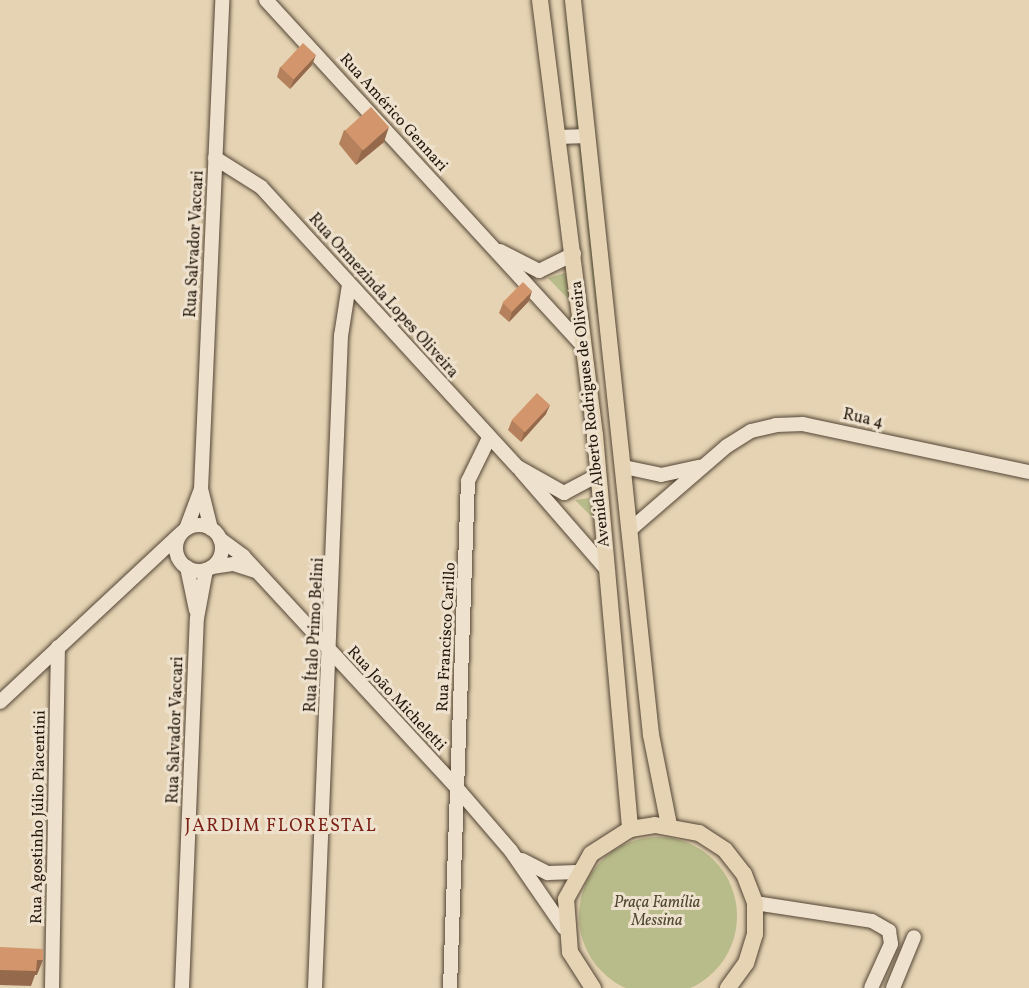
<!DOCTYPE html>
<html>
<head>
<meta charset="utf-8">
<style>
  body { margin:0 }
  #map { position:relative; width:1029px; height:988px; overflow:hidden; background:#e5d3b3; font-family:Vollkorn,serif }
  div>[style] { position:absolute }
  .green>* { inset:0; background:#b8bb8a; transform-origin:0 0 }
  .round { border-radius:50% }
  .roads { filter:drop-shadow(0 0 2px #534535) drop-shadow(0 0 2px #534535) }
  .minor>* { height:14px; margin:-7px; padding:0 7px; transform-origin:7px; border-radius:7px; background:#eee2ce }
  .minor>.ring { margin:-7px; padding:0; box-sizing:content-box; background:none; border:14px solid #eee2ce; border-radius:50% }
  .major>* { height:16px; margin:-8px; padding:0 8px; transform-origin:8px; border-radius:8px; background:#e5d3b3 }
  .wall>* { inset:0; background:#b5815d }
  .shaded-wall>* { inset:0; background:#94694c }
  .building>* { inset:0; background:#d3966c; transform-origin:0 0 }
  span { translate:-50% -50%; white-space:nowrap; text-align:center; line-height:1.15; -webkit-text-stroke:6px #eee2ce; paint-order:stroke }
  .street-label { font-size:16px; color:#22160b }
  .park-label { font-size:16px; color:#4f4831; font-style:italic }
  .neighbourhood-label { font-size:18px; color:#7a1f14; letter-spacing:1.5px }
</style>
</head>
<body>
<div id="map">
  <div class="green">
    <div style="left:576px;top:24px;width:290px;height:10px;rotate:84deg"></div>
    <div style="clip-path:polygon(565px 273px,571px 302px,548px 278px)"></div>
    <div style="clip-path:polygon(590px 498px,593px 518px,575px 500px)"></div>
    <div class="round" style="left:579px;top:837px;width:158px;height:158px"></div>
  </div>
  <div class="roads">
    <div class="minor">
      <div style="left:266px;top:0;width:471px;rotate:47.5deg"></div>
      <div style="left:558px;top:137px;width:30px;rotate:-2deg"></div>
      <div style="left:215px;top:158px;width:54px;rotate:32.2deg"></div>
      <div style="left:261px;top:187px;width:380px;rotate:47.5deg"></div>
      <div style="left:518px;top:467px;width:53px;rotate:29.5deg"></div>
      <div style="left:564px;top:493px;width:38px;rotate:-28deg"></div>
      <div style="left:500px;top:251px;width:44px;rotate:27.1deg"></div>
      <div style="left:539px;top:271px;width:39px;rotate:-26deg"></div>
      <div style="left:624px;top:467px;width:38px;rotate:12deg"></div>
      <div style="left:661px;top:475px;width:40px;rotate:-12deg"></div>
      <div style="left:521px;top:471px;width:133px;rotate:49deg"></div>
      <div style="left:201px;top:489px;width:41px;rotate:76deg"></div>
      <div class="ring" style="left:176px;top:525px;width:32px;height:32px"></div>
      <div style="left:632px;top:528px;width:125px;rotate:-40.8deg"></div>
      <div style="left:727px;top:446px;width:28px;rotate:-32deg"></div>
      <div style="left:751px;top:431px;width:26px;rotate:-13deg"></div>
      <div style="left:776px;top:425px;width:27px;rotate:-2deg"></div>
      <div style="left:803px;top:424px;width:231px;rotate:12deg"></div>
      <div style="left:186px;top:529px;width:43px;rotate:-69.4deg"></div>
      <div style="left:201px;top:489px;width:489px;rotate:-87.5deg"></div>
      <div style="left:220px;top:539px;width:29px;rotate:36deg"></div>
      <div style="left:243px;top:556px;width:314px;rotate:47.3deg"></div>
      <div style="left:456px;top:787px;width:84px;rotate:49.3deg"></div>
      <div style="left:511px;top:851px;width:93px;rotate:55.5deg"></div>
      <div style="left:187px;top:567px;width:44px;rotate:78.2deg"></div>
      <div style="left:212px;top:567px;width:22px;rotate:-8deg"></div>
      <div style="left:234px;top:564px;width:22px;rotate:18deg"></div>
      <div style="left:0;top:702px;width:246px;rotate:-43deg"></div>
      <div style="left:522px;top:860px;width:29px;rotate:27deg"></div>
      <div style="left:548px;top:873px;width:29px;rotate:-2deg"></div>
      <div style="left:755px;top:903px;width:118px;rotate:8.7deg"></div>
      <div style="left:872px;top:921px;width:20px;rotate:30deg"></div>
      <div style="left:889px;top:931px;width:13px;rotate:81deg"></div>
      <div style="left:891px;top:944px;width:48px;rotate:114.4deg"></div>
      <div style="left:52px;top:988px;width:341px;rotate:-89deg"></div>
      <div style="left:182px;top:988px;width:370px;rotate:-87.7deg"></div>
      <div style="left:197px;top:618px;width:49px;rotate:-79.4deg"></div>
      <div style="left:315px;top:988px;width:653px;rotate:-87.72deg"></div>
      <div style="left:341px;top:336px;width:52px;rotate:-81.1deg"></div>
      <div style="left:450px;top:988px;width:507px;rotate:-87.97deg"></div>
      <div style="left:468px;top:481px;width:48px;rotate:-64deg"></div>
      <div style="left:893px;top:988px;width:55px;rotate:-67.6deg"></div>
    </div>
    <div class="major">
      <div style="left:540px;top:0;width:438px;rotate:82.8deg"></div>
      <div style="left:595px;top:435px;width:396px;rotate:84.9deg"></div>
      <div style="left:573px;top:0;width:739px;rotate:83.94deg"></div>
      <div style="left:651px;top:735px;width:92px;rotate:78.7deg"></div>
      <div style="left:593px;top:988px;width:43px;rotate:-122.6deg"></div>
      <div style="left:570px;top:952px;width:53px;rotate:-94.3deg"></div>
      <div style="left:566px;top:899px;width:51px;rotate:-60.9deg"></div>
      <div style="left:591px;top:854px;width:46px;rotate:-32.7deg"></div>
      <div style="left:630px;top:829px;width:25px;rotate:-9deg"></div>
      <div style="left:655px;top:825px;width:45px;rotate:10.3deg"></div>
      <div style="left:699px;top:833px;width:31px;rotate:33deg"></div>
      <div style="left:725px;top:850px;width:31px;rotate:52deg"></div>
      <div style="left:744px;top:874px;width:31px;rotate:69deg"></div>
      <div style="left:755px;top:903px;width:31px;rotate:90deg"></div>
      <div style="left:755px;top:934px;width:30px;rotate:107deg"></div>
      <div style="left:746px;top:963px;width:31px;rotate:126deg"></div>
    </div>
  </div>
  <div class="wall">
    <div style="clip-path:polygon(312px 65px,290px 89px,277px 77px,280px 67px)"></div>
    <div style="clip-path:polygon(344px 130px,384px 142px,356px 165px,339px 144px)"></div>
    <div style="clip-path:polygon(529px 301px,509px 322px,499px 313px,503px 303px)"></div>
    <div style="clip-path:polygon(546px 414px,521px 442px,508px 430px,512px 420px)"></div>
  </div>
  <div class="shaded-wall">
    <div style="clip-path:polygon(316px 55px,312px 65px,290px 89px,294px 79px)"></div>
    <div style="clip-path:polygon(389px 127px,384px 142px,356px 165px,362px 150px)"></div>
    <div style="clip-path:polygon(532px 291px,529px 301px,509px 322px,512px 312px)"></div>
    <div style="clip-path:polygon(550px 405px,546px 414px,521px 442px,524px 432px)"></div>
    <div style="clip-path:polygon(37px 960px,43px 960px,37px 975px,35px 975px,31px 986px,0 985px,0 970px)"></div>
  </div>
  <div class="building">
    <div style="left:303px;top:43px;width:18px;height:33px;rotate:43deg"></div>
    <div style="left:371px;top:107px;width:27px;height:35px;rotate:48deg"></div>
    <div style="left:523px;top:282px;width:13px;height:29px;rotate:45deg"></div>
    <div style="left:537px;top:393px;width:18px;height:37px;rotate:43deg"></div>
    <div style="clip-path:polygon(0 947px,43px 949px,43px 960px,37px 960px,36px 971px,0 970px)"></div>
  </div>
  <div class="street-label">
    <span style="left:393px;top:113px;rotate:48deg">Rua Américo Gennari</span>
    <span style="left:195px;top:244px;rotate:-87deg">Rua Salvador Vaccari</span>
    <span style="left:383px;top:296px;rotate:48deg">Rua Ormezinda Lopes Oliveira</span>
    <span style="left:591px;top:414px;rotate:-96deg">Avenida Alberto Rodrigues de Oliveira</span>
    <span style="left:863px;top:419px;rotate:12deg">Rua 4</span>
    <span style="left:315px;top:635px;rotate:-87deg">Rua Ítalo Primo Belini</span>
    <span style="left:447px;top:637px;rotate:-87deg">Rua Francisco Carillo</span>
    <span style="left:396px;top:699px;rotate:47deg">Rua João Micheletti</span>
    <span style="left:176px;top:730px;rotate:-88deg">Rua Salvador Vaccari</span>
    <span style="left:39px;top:817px;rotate:-89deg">Rua Agostinho Júlio Piacentini</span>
  </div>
  <div class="park-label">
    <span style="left:657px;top:912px">Praça Família<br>Messina</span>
  </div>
  <div class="neighbourhood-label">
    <span style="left:281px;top:827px">JARDIM FLORESTAL</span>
  </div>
</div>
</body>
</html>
